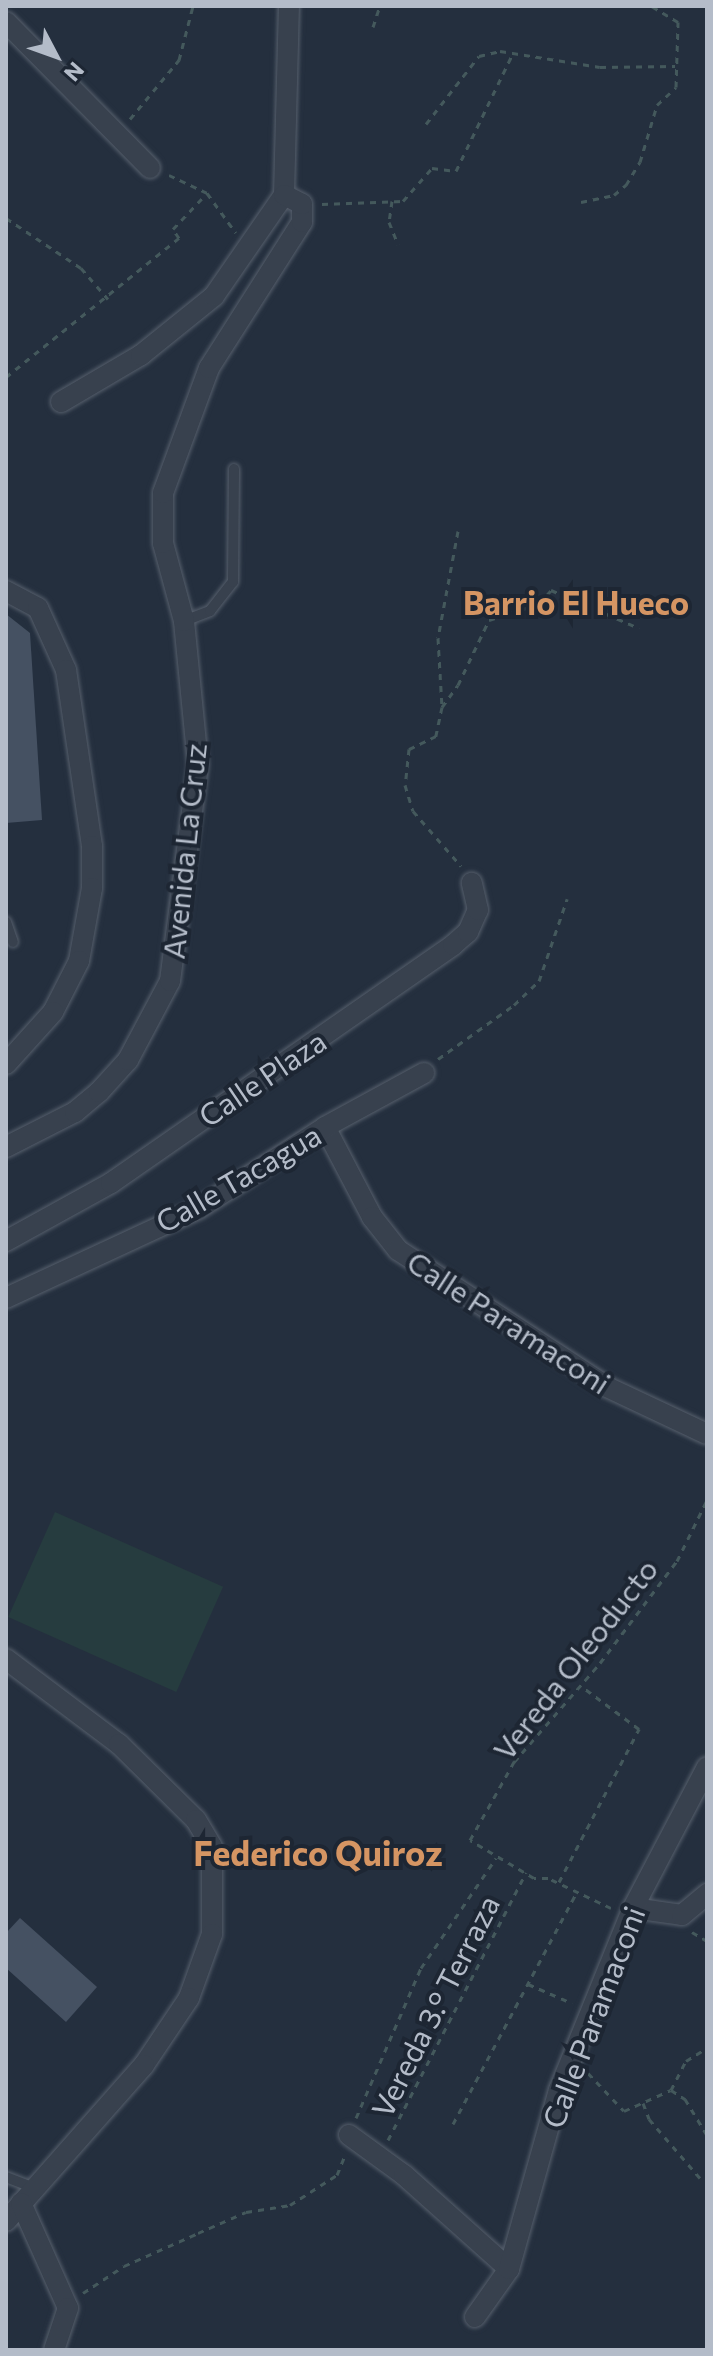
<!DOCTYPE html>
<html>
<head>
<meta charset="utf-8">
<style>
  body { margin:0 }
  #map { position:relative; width:713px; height:2356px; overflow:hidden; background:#242f3e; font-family:Commissioner,sans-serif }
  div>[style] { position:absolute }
  .green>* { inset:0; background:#263c3f; transform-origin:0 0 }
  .building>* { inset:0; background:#455162 }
  .path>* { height:3px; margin-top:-1.5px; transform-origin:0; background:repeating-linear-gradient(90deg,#44595c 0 6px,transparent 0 12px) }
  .roads { filter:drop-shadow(0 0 2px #565f6c) drop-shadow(0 0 2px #565f6c) }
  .service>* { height:10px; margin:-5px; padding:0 5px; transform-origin:5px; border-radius:5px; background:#38414e }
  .minor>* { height:20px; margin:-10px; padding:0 10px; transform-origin:10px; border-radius:10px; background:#38414e }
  span { translate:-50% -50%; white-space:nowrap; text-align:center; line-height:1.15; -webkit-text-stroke:8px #1d2633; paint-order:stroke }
  .street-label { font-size:30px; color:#b4bcc9 }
  .neighbourhood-label { font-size:32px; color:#d59563; font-weight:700 }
  .quarter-label { font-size:34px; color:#d59563; font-weight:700 }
  .frame { position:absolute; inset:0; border:8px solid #b4bcc9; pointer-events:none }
  .north { position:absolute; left:16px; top:16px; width:80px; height:80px; -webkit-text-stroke:6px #1d2633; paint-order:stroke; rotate:131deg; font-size:22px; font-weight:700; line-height:32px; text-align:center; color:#b4bcc9 }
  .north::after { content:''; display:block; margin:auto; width:28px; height:36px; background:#b4bcc9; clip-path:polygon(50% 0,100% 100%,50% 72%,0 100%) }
</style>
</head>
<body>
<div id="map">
  <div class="green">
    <div style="left:55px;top:1512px;width:184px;height:115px;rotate:24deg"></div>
  </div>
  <div class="building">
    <div style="clip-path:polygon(6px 614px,30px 633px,42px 820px,6px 823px)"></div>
    <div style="clip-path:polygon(20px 1918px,97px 1987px,66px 2022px,6px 1968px,6px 1933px)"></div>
  </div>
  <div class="path">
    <div style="left:373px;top:27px;width:22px;rotate:-72deg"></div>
    <div style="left:130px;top:119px;width:77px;rotate:-50.3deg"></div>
    <div style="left:179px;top:60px;width:56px;rotate:-75.5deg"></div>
    <div style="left:426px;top:124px;width:86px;rotate:-52.1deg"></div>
    <div style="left:479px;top:56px;width:22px;rotate:-13deg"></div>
    <div style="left:500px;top:51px;width:101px;rotate:9.1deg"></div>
    <div style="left:600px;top:67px;width:75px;rotate:-0.8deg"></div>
    <div style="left:169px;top:175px;width:42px;rotate:25.3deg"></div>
    <div style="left:207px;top:193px;width:49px;rotate:54.1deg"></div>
    <div style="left:392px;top:201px;width:21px;rotate:98deg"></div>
    <div style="left:389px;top:222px;width:24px;rotate:68deg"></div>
    <div style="left:581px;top:202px;width:34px;rotate:-12deg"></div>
    <div style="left:614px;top:195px;width:16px;rotate:-40deg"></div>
    <div style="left:626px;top:185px;width:27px;rotate:-59deg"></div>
    <div style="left:640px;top:162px;width:59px;rotate:-73.4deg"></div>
    <div style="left:657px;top:105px;width:26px;rotate:-43deg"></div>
    <div style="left:676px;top:87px;width:65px;rotate:-88.2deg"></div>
    <div style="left:678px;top:22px;width:31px;rotate:-149deg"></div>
    <div style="left:322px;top:204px;width:81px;rotate:-2.1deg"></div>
    <div style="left:403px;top:201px;width:44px;rotate:-48.7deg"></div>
    <div style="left:432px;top:168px;width:24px;rotate:7deg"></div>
    <div style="left:456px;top:171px;width:131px;rotate:-64.2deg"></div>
    <div style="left:6px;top:218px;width:90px;rotate:33.7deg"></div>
    <div style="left:81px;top:268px;width:41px;rotate:48.9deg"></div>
    <div style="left:6px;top:377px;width:222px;rotate:-38.8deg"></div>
    <div style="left:179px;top:238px;width:11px;rotate:-124deg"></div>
    <div style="left:173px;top:229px;width:50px;rotate:-46.6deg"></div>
    <div style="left:458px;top:531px;width:109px;rotate:100.6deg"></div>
    <div style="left:438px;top:638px;width:69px;rotate:86.7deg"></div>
    <div style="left:442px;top:707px;width:30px;rotate:102deg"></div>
    <div style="left:436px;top:736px;width:30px;rotate:154deg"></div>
    <div style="left:409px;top:749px;width:36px;rotate:96deg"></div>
    <div style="left:405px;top:785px;width:27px;rotate:73deg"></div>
    <div style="left:413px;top:811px;width:73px;rotate:48.9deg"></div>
    <div style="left:442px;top:707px;width:27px;rotate:-54deg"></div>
    <div style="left:458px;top:685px;width:72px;rotate:-64.5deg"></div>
    <div style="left:489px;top:620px;width:52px;rotate:-17.7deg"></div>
    <div style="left:539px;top:604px;width:18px;rotate:-49deg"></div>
    <div style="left:551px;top:590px;width:96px;rotate:23.4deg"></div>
    <div style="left:438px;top:1059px;width:93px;rotate:-35.4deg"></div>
    <div style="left:514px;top:1005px;width:35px;rotate:-44deg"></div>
    <div style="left:539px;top:981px;width:87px;rotate:-71.1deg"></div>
    <div style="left:559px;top:1882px;width:173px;rotate:-62.4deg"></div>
    <div style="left:639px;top:1729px;width:72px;rotate:-143.4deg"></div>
    <div style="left:611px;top:1908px;width:70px;rotate:-154.5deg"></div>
    <div style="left:548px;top:1878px;width:14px;rotate:180deg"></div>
    <div style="left:534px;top:1878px;width:74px;rotate:-149.3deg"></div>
    <div style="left:470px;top:1840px;width:90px;rotate:-60.6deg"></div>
    <div style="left:514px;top:1762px;width:131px;rotate:-49deg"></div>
    <div style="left:600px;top:1663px;width:128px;rotate:-53deg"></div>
    <div style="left:677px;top:1561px;width:68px;rotate:-63.8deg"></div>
    <div style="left:692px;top:1932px;width:17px;rotate:31deg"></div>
    <div style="left:528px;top:1984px;width:48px;rotate:23.4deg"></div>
    <div style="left:588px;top:2073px;width:52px;rotate:46.5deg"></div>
    <div style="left:624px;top:2111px;width:51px;rotate:-24.1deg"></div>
    <div style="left:671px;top:2090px;width:17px;rotate:33deg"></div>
    <div style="left:685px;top:2099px;width:42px;rotate:58.6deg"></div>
    <div style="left:671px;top:2090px;width:33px;rotate:-63deg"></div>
    <div style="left:686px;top:2061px;width:25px;rotate:-32deg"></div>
    <div style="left:643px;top:2103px;width:17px;rotate:69deg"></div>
    <div style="left:649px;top:2119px;width:78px;rotate:49.2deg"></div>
    <div style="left:356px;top:2118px;width:163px;rotate:-66.6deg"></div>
    <div style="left:421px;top:1968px;width:133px;rotate:-55.7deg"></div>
    <div style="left:453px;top:2124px;width:263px;rotate:-61.9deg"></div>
    <div style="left:388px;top:2140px;width:301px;rotate:-62.7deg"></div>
    <div style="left:83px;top:2293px;width:49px;rotate:-33.4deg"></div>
    <div style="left:124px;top:2266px;width:81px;rotate:-24deg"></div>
    <div style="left:198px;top:2233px;width:52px;rotate:-23.6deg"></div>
    <div style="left:246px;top:2212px;width:45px;rotate:-9deg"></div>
    <div style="left:290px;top:2205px;width:56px;rotate:-32.6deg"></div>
    <div style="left:337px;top:2175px;width:22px;rotate:-68deg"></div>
  </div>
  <div class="roads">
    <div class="service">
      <div style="left:184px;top:621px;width:28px;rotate:-21deg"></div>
      <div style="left:210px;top:611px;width:37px;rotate:-52deg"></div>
      <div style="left:233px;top:582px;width:113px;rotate:-89.5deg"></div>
      <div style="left:6px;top:922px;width:21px;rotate:71deg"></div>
      <div style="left:6px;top:2177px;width:30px;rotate:21deg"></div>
    </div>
    <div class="minor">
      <div style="left:6px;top:22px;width:205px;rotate:45.4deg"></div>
      <div style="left:61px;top:402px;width:93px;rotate:-30.4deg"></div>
      <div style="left:141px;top:355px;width:94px;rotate:-38.9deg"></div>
      <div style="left:214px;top:296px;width:123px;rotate:-55.3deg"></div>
      <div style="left:284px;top:195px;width:189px;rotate:-88.5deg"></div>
      <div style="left:6px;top:591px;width:36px;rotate:28deg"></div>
      <div style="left:38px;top:608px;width:68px;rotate:65.7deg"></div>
      <div style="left:66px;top:670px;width:178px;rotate:81.6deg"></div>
      <div style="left:92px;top:846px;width:42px;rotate:90deg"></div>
      <div style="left:92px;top:888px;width:74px;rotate:100.1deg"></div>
      <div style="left:79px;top:961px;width:57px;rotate:117deg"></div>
      <div style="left:53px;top:1012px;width:70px;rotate:132.1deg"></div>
      <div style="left:325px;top:1127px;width:102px;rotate:62.4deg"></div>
      <div style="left:372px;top:1217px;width:42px;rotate:51.8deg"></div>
      <div style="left:398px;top:1250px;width:250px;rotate:33.2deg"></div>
      <div style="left:607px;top:1387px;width:110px;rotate:25.2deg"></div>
      <div style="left:6px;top:1147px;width:77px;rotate:-26.9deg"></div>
      <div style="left:75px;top:1112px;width:31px;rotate:-40deg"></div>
      <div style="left:99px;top:1092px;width:43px;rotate:-47.8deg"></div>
      <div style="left:128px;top:1060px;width:89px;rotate:-62deg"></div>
      <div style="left:170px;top:981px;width:219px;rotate:-82.6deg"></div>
      <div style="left:198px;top:764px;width:144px;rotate:-95.6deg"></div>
      <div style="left:184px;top:621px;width:81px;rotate:-105.1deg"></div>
      <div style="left:163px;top:543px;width:50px;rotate:-90deg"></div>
      <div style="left:163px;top:493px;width:133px;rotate:-69.8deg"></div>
      <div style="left:209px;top:368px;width:173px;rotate:-57.5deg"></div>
      <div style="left:302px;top:222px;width:18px;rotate:-90deg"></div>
      <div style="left:302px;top:204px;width:20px;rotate:-153deg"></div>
      <div style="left:6px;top:1241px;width:120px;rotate:-28.9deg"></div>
      <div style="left:111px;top:1183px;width:417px;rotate:-34.8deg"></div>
      <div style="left:453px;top:945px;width:20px;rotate:-41deg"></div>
      <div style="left:468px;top:932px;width:24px;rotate:-66deg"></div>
      <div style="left:478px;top:910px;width:28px;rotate:-103deg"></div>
      <div style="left:6px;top:1298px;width:212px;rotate:-24.9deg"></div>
      <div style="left:198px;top:1209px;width:151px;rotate:-32.8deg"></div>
      <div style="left:325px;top:1127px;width:113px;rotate:-28.6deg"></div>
      <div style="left:6px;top:1659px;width:141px;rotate:37deg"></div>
      <div style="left:119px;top:1744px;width:108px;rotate:44.6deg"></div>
      <div style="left:196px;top:1820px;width:31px;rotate:59deg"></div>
      <div style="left:212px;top:1847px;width:87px;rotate:90deg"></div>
      <div style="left:212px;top:1934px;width:68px;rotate:109.8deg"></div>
      <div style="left:189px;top:1998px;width:81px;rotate:123.9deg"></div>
      <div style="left:144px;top:2065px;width:208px;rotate:131.5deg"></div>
      <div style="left:633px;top:1908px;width:49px;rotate:8.1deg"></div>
      <div style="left:682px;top:1915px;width:33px;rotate:-40deg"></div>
      <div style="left:349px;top:2135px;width:68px;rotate:36deg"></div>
      <div style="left:404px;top:2175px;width:141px;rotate:41.8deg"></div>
      <div style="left:21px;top:2203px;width:115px;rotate:65.9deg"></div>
      <div style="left:68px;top:2308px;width:44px;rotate:108.4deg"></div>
      <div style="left:475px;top:2317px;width:59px;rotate:-54.7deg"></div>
      <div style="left:509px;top:2269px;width:186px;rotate:-74.4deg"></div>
      <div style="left:559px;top:2090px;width:196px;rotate:-67.9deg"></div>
      <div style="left:633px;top:1908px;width:159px;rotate:-62.3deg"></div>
    </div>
  </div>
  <div class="street-label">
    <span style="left:184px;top:851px;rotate:-84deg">Avenida La Cruz</span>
    <span style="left:262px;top:1078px;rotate:-34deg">Calle Plaza</span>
    <span style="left:238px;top:1178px;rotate:-30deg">Calle Tacagua</span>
    <span style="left:509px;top:1322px;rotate:33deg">Calle Paramaconi</span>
    <span style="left:575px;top:1659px;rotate:-52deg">Vereda Oleoducto</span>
    <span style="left:435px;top:2006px;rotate:-63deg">Vereda 3.° Terraza</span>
    <span style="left:593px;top:2017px;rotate:-69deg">Calle Paramaconi</span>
  </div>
  <div class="neighbourhood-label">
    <span style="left:576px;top:602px">Barrio El Hueco</span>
  </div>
  <div class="quarter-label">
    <span style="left:318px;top:1853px">Federico Quiroz</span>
  </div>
  <div class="frame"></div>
  <div class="north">N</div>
</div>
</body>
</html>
